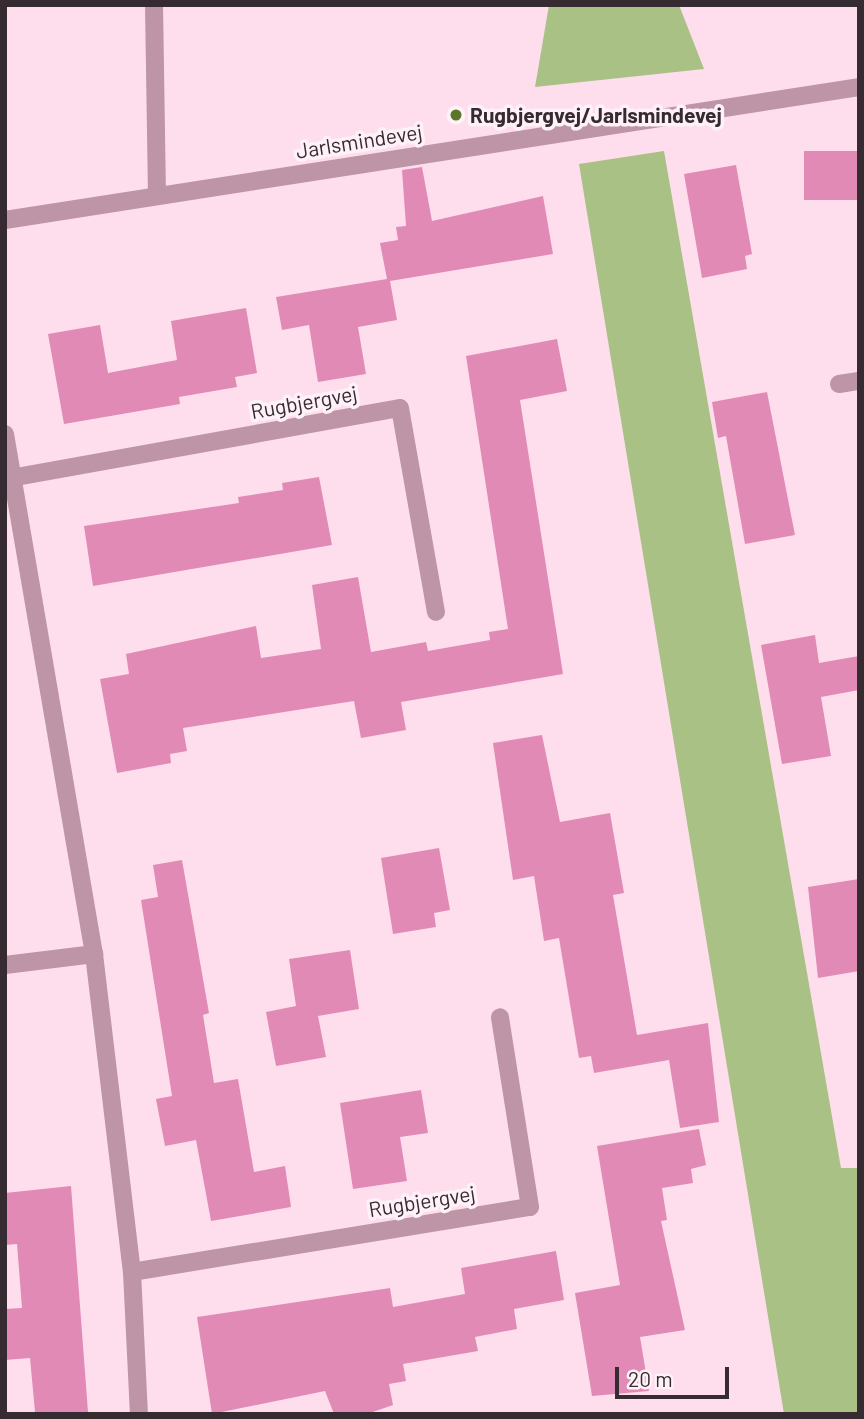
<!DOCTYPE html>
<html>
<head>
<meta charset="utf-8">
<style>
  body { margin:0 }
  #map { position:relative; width:864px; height:1419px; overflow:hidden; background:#fedeec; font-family:Barlow,sans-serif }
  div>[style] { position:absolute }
  .green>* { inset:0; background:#aac186 }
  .building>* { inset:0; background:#e28ab6; transform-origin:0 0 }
  .minor>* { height:18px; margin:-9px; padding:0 9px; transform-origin:9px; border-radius:9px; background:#bd95a7 }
  .dots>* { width:19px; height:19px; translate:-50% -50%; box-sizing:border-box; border:4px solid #fef1f7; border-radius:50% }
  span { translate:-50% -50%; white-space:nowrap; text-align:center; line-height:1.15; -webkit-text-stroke:7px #fef1f7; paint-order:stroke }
  .poi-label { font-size:21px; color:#362b30; font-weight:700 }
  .left { translate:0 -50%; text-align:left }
  .street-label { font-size:21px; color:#362b30 }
  .frame { position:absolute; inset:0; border:7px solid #362b30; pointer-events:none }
  .scale { position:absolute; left:615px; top:1367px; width:114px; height:32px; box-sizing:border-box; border:4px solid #362b30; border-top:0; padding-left:9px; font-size:21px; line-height:24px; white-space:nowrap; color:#362b30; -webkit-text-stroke:5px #fef1f7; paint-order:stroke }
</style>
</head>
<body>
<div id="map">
  <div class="green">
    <div style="clip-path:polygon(549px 5px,679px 5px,704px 69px,535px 87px)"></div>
    <div style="clip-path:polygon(664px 151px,841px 1168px,859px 1168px,859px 1414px,784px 1414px,579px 164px)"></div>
  </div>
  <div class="building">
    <div style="left:859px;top:151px;width:49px;height:55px;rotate:90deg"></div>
    <div style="clip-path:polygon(736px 165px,752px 254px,745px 256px,747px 269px,702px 278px,684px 174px)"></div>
    <div style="clip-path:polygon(422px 167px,432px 221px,543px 196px,553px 254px,390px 281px,397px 320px,358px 327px,366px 374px,318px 382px,309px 325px,282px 330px,276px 297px,387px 279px,380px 243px,398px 240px,396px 227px,406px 226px,402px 170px)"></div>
    <div style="clip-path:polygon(246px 308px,257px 373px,235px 377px,237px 387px,179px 397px,180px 404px,64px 424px,48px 334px,100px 325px,108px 373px,177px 360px,171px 321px)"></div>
    <div style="clip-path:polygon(557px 339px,567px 391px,520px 400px,563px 674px,401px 702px,406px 730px,361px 738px,354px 701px,183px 728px,187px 751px,170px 754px,171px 763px,117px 773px,100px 679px,129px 674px,126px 654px,256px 626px,261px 658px,321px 649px,312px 585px,358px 577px,371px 652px,426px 642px,428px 651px,490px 640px,489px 632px,508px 629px,466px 356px)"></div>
    <div style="clip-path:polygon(767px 392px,795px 535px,745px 544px,726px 436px,718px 438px,712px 402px)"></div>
    <div style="clip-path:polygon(319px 477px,332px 545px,93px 586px,84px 526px,239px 503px,238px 497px,283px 490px,282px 483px)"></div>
    <div style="clip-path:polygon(815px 635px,819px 663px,859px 656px,859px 690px,821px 697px,831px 756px,782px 764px,761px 645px)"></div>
    <div style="clip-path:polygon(542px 735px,560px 822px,610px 813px,624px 893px,613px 895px,637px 1035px,708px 1023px,719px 1122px,680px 1128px,669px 1060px,594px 1073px,591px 1056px,579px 1058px,559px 938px,544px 941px,534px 876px,513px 880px,493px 743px)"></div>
    <div style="clip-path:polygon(439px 848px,450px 910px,434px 913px,436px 927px,393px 934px,381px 858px)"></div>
    <div style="clip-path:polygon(182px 860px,209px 1013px,203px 1015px,214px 1083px,238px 1079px,254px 1172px,285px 1166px,291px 1207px,211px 1221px,196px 1140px,165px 1146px,156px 1099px,172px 1096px,141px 900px,158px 897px,153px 865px)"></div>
    <div style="clip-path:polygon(859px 879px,859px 971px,818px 978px,808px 887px)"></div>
    <div style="clip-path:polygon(350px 950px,359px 1009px,318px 1016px,326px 1057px,276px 1066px,266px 1012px,296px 1006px,289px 959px)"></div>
    <div style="clip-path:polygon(421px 1090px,428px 1133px,400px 1137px,407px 1181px,353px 1189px,340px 1103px)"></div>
    <div style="clip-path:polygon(699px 1129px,706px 1165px,691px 1169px,693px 1183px,662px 1188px,667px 1220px,661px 1221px,685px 1330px,640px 1337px,649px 1391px,592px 1396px,575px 1293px,620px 1285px,597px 1146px)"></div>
    <div style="clip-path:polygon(71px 1186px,88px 1412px,35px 1412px,30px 1358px,5px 1360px,5px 1309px,22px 1308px,17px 1244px,5px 1245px,5px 1193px)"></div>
    <div style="clip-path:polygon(556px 1251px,564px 1300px,514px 1309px,517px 1329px,475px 1337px,478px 1351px,403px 1364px,406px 1381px,389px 1384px,393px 1405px,367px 1414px,334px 1414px,325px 1391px,212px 1414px,197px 1317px,390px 1288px,393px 1307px,465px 1294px,461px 1268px)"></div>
  </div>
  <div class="minor">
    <div style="left:154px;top:5px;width:191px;rotate:89.1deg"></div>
    <div style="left:5px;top:220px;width:864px;rotate:-8.85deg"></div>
    <div style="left:839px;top:384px;width:20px;rotate:-9deg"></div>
    <div style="left:5px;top:434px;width:528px;rotate:80.29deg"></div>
    <div style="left:94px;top:954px;width:320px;rotate:83.2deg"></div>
    <div style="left:132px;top:1272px;width:142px;rotate:87.2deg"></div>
    <div style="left:5px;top:479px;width:401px;rotate:-10.2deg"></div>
    <div style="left:400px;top:408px;width:207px;rotate:80deg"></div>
    <div style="left:5px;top:965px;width:90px;rotate:-7deg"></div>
    <div style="left:132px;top:1272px;width:403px;rotate:-9.3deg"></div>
    <div style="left:530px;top:1207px;width:192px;rotate:-99deg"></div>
  </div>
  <div class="dots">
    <div style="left:456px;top:115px;background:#5b7629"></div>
  </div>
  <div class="poi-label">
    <span class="left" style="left:470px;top:115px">Rugbjergvej/Jarlsmindevej</span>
  </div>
  <div class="street-label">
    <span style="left:359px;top:141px;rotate:-9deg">Jarlsmindevej</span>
    <span style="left:304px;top:402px;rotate:-10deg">Rugbjergvej</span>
    <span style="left:422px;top:1201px;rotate:-9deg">Rugbjergvej</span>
  </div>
  <div class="frame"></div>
  <div class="scale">20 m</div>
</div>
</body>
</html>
